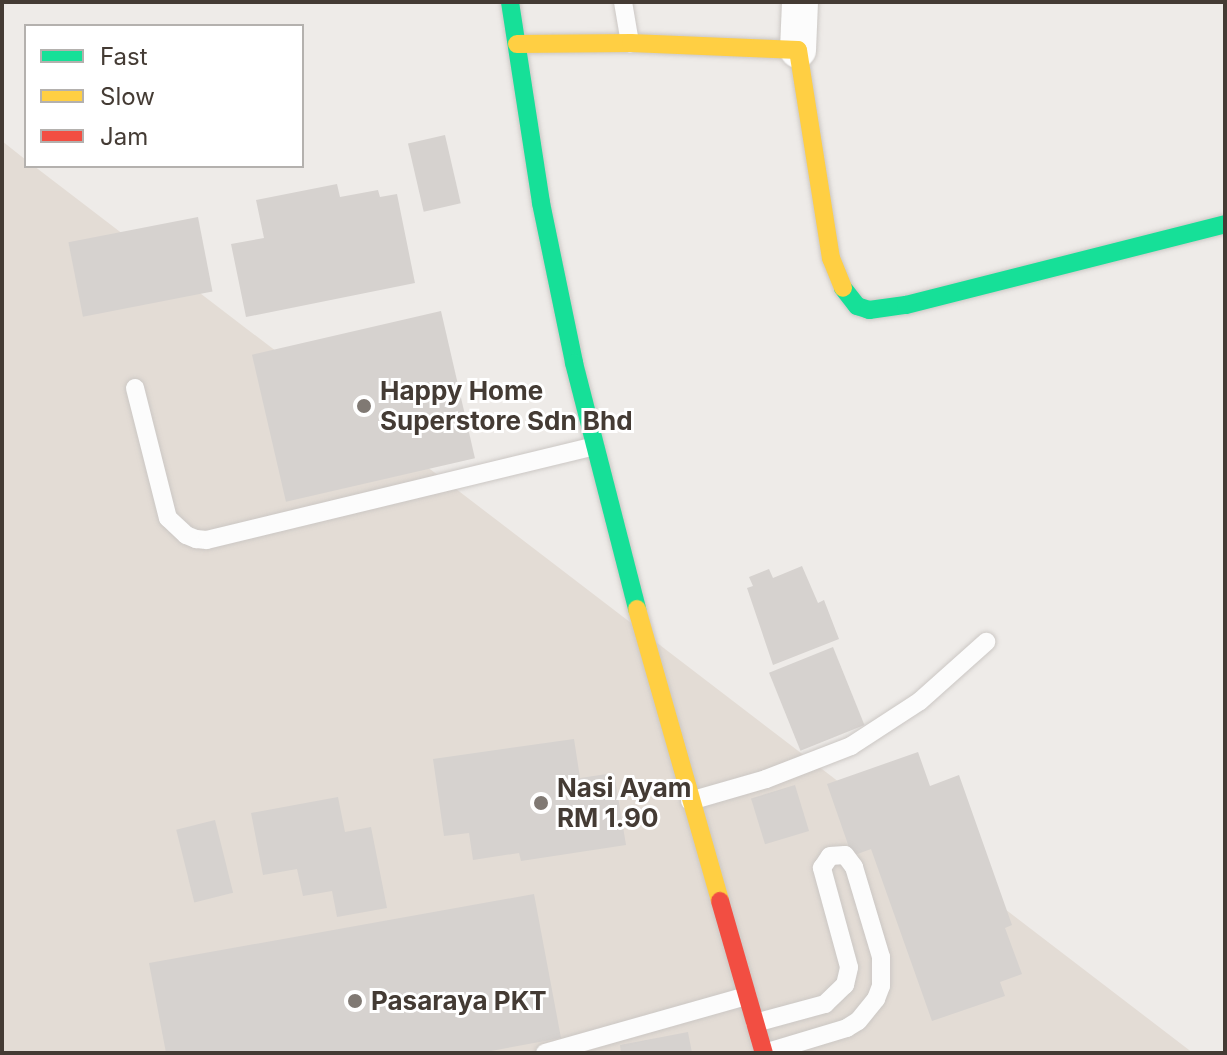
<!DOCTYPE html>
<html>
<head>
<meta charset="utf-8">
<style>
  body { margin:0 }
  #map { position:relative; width:1227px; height:1055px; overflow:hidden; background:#eeebe8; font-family:Inter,sans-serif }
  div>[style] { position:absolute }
  .residential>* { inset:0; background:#e3dcd5 }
  .building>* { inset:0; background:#d6d2cf; transform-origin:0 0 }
  .roads { filter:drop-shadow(0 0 2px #cbc7c4) drop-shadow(0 0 2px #cbc7c4) }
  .lane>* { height:18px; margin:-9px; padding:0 9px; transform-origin:9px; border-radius:9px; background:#fcfcfc }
  .street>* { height:36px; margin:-18px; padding:0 18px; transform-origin:18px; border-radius:18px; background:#fcfcfc }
  .fast>* { height:18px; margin:-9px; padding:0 9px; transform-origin:9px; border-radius:9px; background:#16e098 }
  .slow>* { height:18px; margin:-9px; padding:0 9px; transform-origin:9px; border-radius:9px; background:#ffcf43 }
  .jam>* { height:18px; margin:-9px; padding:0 9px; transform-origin:9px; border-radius:9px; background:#f24e42 }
  .dots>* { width:22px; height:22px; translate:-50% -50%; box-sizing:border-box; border:4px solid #fff; border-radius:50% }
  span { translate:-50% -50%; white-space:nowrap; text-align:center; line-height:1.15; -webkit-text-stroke:6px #fff; paint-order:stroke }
  .poi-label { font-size:26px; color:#443b34; font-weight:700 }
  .left { translate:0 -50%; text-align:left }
  .frame { position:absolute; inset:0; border:4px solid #443b34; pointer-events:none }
  .legend { position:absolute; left:24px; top:24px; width:280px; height:144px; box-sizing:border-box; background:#fff; border:2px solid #b4b1ae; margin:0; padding:10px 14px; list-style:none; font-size:24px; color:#443b34 }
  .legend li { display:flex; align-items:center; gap:16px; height:40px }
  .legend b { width:40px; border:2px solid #b4b1ae }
</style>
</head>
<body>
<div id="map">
  <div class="residential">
    <div style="clip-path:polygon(2px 141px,26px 160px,26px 166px,34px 166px,1193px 1053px,2px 1053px)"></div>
  </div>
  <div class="building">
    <div style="left:445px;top:135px;width:70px;height:38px;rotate:77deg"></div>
    <div style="clip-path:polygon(337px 184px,340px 197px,378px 190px,380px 197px,397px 194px,415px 283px,246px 317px,231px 244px,264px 238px,256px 200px)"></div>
    <div style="left:198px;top:217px;width:76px;height:132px;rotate:79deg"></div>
    <div style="left:441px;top:311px;width:151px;height:194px;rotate:77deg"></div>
    <div style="clip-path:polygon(802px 566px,818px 603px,824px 600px,839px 639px,773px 665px,747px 588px,753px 586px,749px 577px,769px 569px,773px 578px)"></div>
    <div style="left:833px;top:647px;width:84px;height:69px;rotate:68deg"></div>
    <div style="clip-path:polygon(574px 739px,580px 778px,614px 773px,626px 845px,521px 861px,519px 853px,473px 860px,469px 833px,444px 836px,433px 759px)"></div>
    <div style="clip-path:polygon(918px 752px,930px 786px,959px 775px,1012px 925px,1005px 928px,1022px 974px,1000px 982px,1005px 996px,932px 1021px,871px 849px,852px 856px,827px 784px)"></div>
    <div style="left:795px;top:785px;width:48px;height:46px;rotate:73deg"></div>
    <div style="clip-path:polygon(338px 797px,345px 832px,371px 827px,387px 908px,337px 917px,332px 891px,303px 896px,297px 869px,263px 875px,251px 813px)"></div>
    <div style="left:215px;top:820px;width:75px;height:40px;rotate:76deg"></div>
    <div style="clip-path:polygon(534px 894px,561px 1038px,480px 1053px,166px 1053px,149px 963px)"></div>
    <div style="clip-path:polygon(688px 1032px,692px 1053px,621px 1053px,620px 1045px)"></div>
  </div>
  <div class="roads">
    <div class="lane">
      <div style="left:623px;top:2px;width:42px;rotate:80.3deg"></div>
      <div style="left:135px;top:388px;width:134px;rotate:75.8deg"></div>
      <div style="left:168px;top:518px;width:25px;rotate:43deg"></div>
      <div style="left:186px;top:535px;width:11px;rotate:22deg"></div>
      <div style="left:196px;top:539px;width:11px;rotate:5deg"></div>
      <div style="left:207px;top:540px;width:399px;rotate:-13.6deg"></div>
      <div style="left:690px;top:801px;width:79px;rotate:-16.1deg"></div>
      <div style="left:766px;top:779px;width:91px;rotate:-21.2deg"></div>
      <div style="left:851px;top:746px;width:82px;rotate:-33.1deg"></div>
      <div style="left:920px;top:701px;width:89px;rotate:-41.8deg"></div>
      <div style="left:755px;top:1023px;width:73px;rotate:-15.2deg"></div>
      <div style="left:825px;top:1004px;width:28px;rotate:-44deg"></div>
      <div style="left:845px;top:985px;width:18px;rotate:-77deg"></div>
      <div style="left:849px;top:967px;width:103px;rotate:-105.3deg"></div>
      <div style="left:822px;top:868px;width:14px;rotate:-56deg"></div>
      <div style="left:830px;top:856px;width:15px;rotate:-4deg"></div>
      <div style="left:845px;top:855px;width:15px;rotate:53deg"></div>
      <div style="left:854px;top:867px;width:94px;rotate:73.3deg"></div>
      <div style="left:881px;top:957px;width:29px;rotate:90deg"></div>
      <div style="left:881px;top:986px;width:14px;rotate:111deg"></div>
      <div style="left:876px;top:999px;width:28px;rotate:129deg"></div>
      <div style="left:858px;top:1021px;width:13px;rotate:148deg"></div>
      <div style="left:847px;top:1028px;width:87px;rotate:163.2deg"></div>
      <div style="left:545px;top:1053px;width:210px;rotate:-15.8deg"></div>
    </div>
    <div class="street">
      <div style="left:798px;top:50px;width:48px;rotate:-87.6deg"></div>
    </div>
    <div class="fast">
      <div style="left:510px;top:2px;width:203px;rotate:81.2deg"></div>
      <div style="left:541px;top:203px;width:163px;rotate:78.3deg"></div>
      <div style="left:574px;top:363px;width:254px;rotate:75.6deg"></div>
      <div style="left:843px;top:288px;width:23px;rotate:52deg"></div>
      <div style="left:857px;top:306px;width:13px;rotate:18deg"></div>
      <div style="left:869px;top:310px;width:37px;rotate:-8deg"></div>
      <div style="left:906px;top:305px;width:329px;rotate:-14.2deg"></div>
    </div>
    <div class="slow">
      <div style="left:517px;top:44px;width:114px;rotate:-0.5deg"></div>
      <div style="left:631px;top:43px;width:167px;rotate:2.4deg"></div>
      <div style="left:798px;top:50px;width:211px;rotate:81deg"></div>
      <div style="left:831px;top:258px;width:32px;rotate:68deg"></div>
      <div style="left:637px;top:609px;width:304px;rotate:74.1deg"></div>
    </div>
    <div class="jam">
      <div style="left:720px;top:901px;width:158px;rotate:73.9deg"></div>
    </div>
  </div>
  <div class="dots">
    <div style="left:364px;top:406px;background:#807973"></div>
    <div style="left:541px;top:803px;background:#807973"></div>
    <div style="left:355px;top:1001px;background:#807973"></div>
  </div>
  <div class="poi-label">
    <span class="left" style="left:380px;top:406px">Happy Home<br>Superstore Sdn Bhd</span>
    <span class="left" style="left:557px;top:803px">Nasi Ayam<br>RM 1.90</span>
    <span class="left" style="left:371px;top:1001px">Pasaraya PKT</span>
  </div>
  <div class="frame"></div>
  <ul class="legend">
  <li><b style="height:10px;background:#16e098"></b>Fast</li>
  <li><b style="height:10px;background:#ffcf43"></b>Slow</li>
  <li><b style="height:10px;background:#f24e42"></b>Jam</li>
  </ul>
</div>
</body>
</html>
